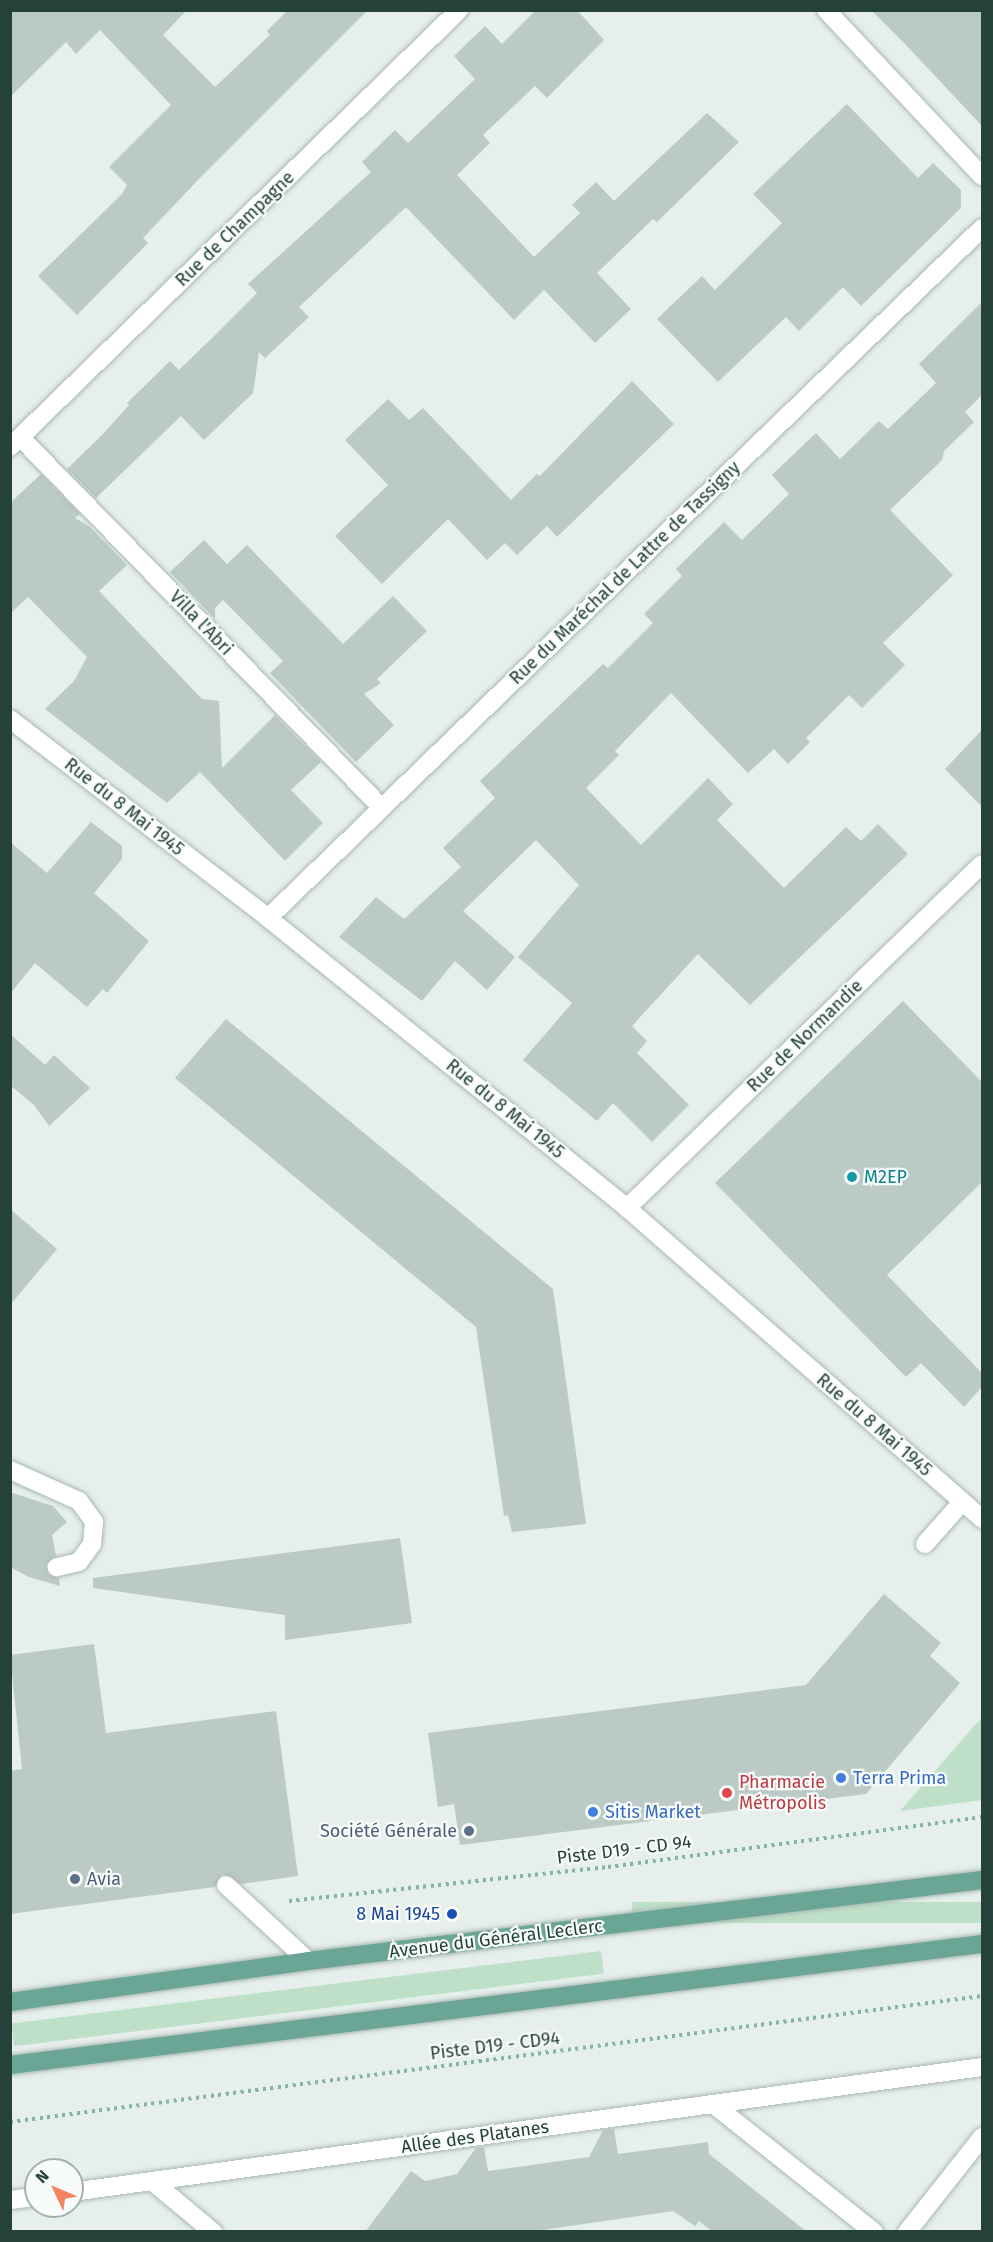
<!DOCTYPE html>
<html>
<head>
<meta charset="utf-8">
<style>
  body { margin:0 }
  #map { position:relative; width:993px; height:2242px; overflow:hidden; background:#e6efeb; font-family:"Fira Sans",sans-serif }
  div>[style] { position:absolute }
  .green>* { inset:0; background:#bfe0c8; transform-origin:0 0 }
  .building>* { inset:0; background:#bbcac4 }
  .path>* { height:4px; margin-top:-2px; transform-origin:0; background:repeating-linear-gradient(90deg,#86b3a5 0 3px,transparent 0 7.5px) }
  .roads { filter:drop-shadow(0 0 2px #a8b8b2) drop-shadow(0 0 2px #a8b8b2) }
  .service>* { height:18px; margin:-9px; padding:0 9px; transform-origin:9px; border-radius:9px; background:#fff }
  .minor>* { height:18px; margin:-9px; padding:0 9px; transform-origin:9px; border-radius:9px; background:#fff }
  .tertiary>* { height:18px; margin:-9px; padding:0 9px; transform-origin:9px; border-radius:9px; background:#fff }
  .primary>* { height:18px; margin:-9px; padding:0 9px; transform-origin:9px; border-radius:9px; background:#6aa596 }
  .dots>* { width:16px; height:16px; translate:-50% -50%; box-sizing:border-box; border:3px solid #f7fbf9; border-radius:50% }
  span { translate:-50% -50%; white-space:nowrap; text-align:center; line-height:1.15; -webkit-text-stroke:4.5px #f7fbf9; paint-order:stroke }
  .street-label { font-size:18px; color:#24423a }
  .culture-label { font-size:18px; color:#0d838f }
  .left { translate:0 -50%; text-align:left }
  .shop-label { font-size:18px; color:#366cbe }
  .health-label { font-size:18px; color:#be3a42 }
  .service-label { font-size:18px; color:#4e5e75 }
  .right { translate:-100% -50%; text-align:right }
  .transit-label { font-size:18px; color:#164399 }
  .frame { position:absolute; inset:0; border:12px solid #24423a; pointer-events:none }
  .north { position:absolute; left:24px; top:2158px; width:60px; height:60px; box-sizing:border-box; background:#f7fbf9; border:2px solid #a3b1ad; border-radius:50%; rotate:314deg; font-size:16px; font-weight:700; line-height:24px; text-align:center; color:#24423a }
  .north::after { content:''; display:block; margin:auto; width:21px; height:27px; background:#f4845f; clip-path:polygon(50% 0,100% 100%,50% 72%,0 100%) }
</style>
</head>
<body>
<div id="map">
  <div class="green">
    <div style="clip-path:polygon(982px 1717px,982px 1800px,900px 1811px)"></div>
    <div style="left:982px;top:1902px;width:21px;height:350px;rotate:90deg"></div>
    <div style="left:601px;top:1951px;width:23px;height:594px;rotate:83deg"></div>
  </div>
  <div class="building">
    <div style="clip-path:polygon(10px 10px,187px 10px,163px 35px,215px 87px,270px 35px,267px 31px,288px 10px,368px 10px,198px 180px,143px 238px,148px 243px,77px 315px,38px 276px,122px 194px,127px 185px,109px 167px,171px 105px,100px 30px,76px 54px,66px 42px,10px 97px)"></div>
    <div style="clip-path:polygon(536px 10px,577px 10px,604px 40px,547px 98px,535px 86px,483px 135px,490px 143px,457px 175px,534px 257px,580px 213px,572px 205px,596px 182px,614px 201px,707px 113px,739px 142px,657px 222px,653px 219px,597px 273px,631px 309px,595px 343px,544px 290px,514px 320px,406px 207px,299px 307px,309px 317px,265px 358px,259px 352px,253px 393px,204px 440px,181px 416px,96px 498px,67px 469px,103px 434px,129px 405px,127px 403px,170px 361px,179px 370px,214px 336px,257px 293px,248px 284px,371px 172px,362px 162px,395px 130px,408px 143px,475px 79px,454px 56px,485px 26px,502px 44px)"></div>
    <div style="clip-path:polygon(871px 10px,982px 10px,982px 126px,906px 45px)"></div>
    <div style="clip-path:polygon(847px 104px,918px 178px,933px 163px,961px 190px,961px 208px,861px 306px,843px 287px,799px 331px,786px 317px,718px 382px,657px 319px,702px 276px,715px 290px,782px 223px,753px 194px)"></div>
    <div style="clip-path:polygon(982px 302px,982px 395px,965px 412px,974px 422px,944px 451px,942px 460px,890px 510px,953px 575px,883px 643px,905px 665px,862px 708px,849px 695px,806px 738px,810px 742px,788px 764px,774px 749px,748px 773px,671px 693px,615px 751px,619px 755px,586px 788px,641px 845px,708px 778px,733px 804px,717px 820px,784px 888px,846px 827px,861px 841px,878px 824px,908px 854px,750px 1005px,698px 954px,632px 1026px,647px 1041px,637px 1053px,689px 1105px,652px 1142px,613px 1103px,597px 1121px,523px 1060px,572px 1003px,518px 957px,579px 885px,536px 840px,463px 911px,515px 957px,487px 990px,455px 961px,422px 1001px,339px 937px,376px 897px,404px 919px,461px 867px,443px 848px,495px 798px,480px 781px,603px 664px,608px 668px,653px 623px,644px 614px,682px 576px,676px 569px,724px 522px,742px 540px,789px 494px,772px 475px,816px 433px,840px 459px,879px 421px,888px 429px,936px 383px,919px 364px)"></div>
    <div style="clip-path:polygon(632px 381px,674px 424px,557px 537px,547px 526px,517px 555px,505px 543px,487px 560px,448px 519px,382px 584px,335px 536px,388px 485px,345px 440px,388px 399px,409px 420px,423px 408px,511px 500px,537px 474px,540px 476px)"></div>
    <div style="clip-path:polygon(41px 474px,80px 514px,75px 518px,90px 527px,127px 565px,99px 591px,202px 699px,219px 701px,222px 768px,275px 715px,321px 762px,291px 790px,323px 823px,285px 861px,200px 772px,167px 803px,45px 709px,74px 681px,87px 657px,28px 597px,10px 614px,10px 503px)"></div>
    <div style="clip-path:polygon(204px 540px,227px 564px,247px 545px,343px 644px,393px 596px,427px 631px,377px 679px,381px 683px,364px 694px,394px 725px,356px 762px,270px 673px,283px 661px,223px 600px,215px 608px,215px 619px,170px 572px)"></div>
    <div style="clip-path:polygon(982px 730px,982px 807px,945px 769px)"></div>
    <div style="clip-path:polygon(91px 822px,122px 846px,122px 859px,94px 893px,149px 941px,107px 993px,103px 989px,87px 1007px,35px 963px,10px 994px,10px 842px,47px 873px)"></div>
    <div style="clip-path:polygon(903px 1001px,982px 1082px,982px 1182px,887px 1275px,982px 1373px,982px 1387px,964px 1407px,921px 1363px,906px 1377px,715px 1183px)"></div>
    <div style="clip-path:polygon(226px 1019px,553px 1289px,586px 1524px,512px 1532px,508px 1515px,504px 1516px,476px 1327px,175px 1078px)"></div>
    <div style="clip-path:polygon(10px 1034px,45px 1065px,54px 1055px,90px 1088px,49px 1126px,34px 1105px,10px 1085px)"></div>
    <div style="clip-path:polygon(10px 1209px,57px 1249px,10px 1305px)"></div>
    <div style="clip-path:polygon(10px 1492px,53px 1506px,67px 1522px,52px 1535px,56px 1556px,46px 1564px,48px 1574px,59px 1578px,60px 1586px,29px 1577px,10px 1567px)"></div>
    <div style="clip-path:polygon(400px 1538px,412px 1623px,285px 1640px,285px 1615px,93px 1588px,93px 1578px)"></div>
    <div style="clip-path:polygon(884px 1594px,941px 1643px,930px 1656px,960px 1683px,866px 1794px,460px 1845px,454px 1804px,438px 1807px,428px 1733px,806px 1685px)"></div>
    <div style="clip-path:polygon(94px 1644px,106px 1733px,276px 1711px,298px 1876px,241px 1884px,223px 1874px,215px 1887px,10px 1914px,10px 1771px,22px 1769px,10px 1655px)"></div>
    <div style="clip-path:polygon(614px 2129px,618px 2154px,708px 2142px,709px 2154px,807px 2232px,713px 2232px,699px 2221px,695px 2226px,673px 2211px,529px 2232px,365px 2232px,411px 2171px,425px 2181px,457px 2174px,476px 2148px,484px 2147px,488px 2171px,589px 2157px,603px 2130px)"></div>
  </div>
  <div class="path">
    <div style="left:289px;top:1901px;width:321px;rotate:-6.1deg"></div>
    <div style="left:608px;top:1867px;width:377px;rotate:-7.6deg"></div>
    <div style="left:10px;top:2122px;width:980px;rotate:-7.39deg"></div>
  </div>
  <div class="roads">
    <div class="service">
      <div style="left:10px;top:1470px;width:76px;rotate:24.2deg"></div>
      <div style="left:79px;top:1501px;width:26px;rotate:54deg"></div>
      <div style="left:94px;top:1522px;width:22px;rotate:95deg"></div>
      <div style="left:92px;top:1544px;width:22px;rotate:126deg"></div>
      <div style="left:79px;top:1562px;width:23px;rotate:167deg"></div>
      <div style="left:925px;top:1544px;width:56px;rotate:-48.6deg"></div>
      <div style="left:226px;top:1885px;width:112px;rotate:42.8deg"></div>
      <div style="left:713px;top:2104px;width:206px;rotate:38.5deg"></div>
      <div style="left:152px;top:2181px;width:80px;rotate:39.9deg"></div>
      <div style="left:72px;top:2192px;width:919px;rotate:-7.82deg"></div>
      <div style="left:10px;top:2200px;width:26px;rotate:-7deg"></div>
      <div style="left:907px;top:2232px;width:121px;rotate:-51.7deg"></div>
    </div>
    <div class="minor">
      <div style="left:826px;top:10px;width:228px;rotate:46.8deg"></div>
      <div style="left:20px;top:437px;width:518px;rotate:45.7deg"></div>
      <div style="left:10px;top:447px;width:627px;rotate:-44.22deg"></div>
      <div style="left:268px;top:918px;width:993px;rotate:-44.02deg"></div>
      <div style="left:627px;top:1208px;width:494px;rotate:-44.1deg"></div>
    </div>
    <div class="tertiary">
      <div style="left:10px;top:719px;width:326px;rotate:37.6deg"></div>
      <div style="left:268px;top:918px;width:461px;rotate:38.9deg"></div>
      <div style="left:627px;top:1208px;width:472px;rotate:41.2deg"></div>
    </div>
    <div class="primary">
      <div style="left:10px;top:2002px;width:301px;rotate:-7.8deg"></div>
      <div style="left:308px;top:1961px;width:679px;rotate:-6.85deg"></div>
      <div style="left:10px;top:2065px;width:980px;rotate:-7.1deg"></div>
    </div>
  </div>
  <div class="dots">
    <div style="left:852px;top:1177px;background:#0f9aa8"></div>
    <div style="left:841px;top:1778px;background:#3f7fe0"></div>
    <div style="left:727px;top:1793px;background:#e0444e"></div>
    <div style="left:593px;top:1812px;background:#3f7fe0"></div>
    <div style="left:469px;top:1831px;background:#5c6f8a"></div>
    <div style="left:75px;top:1879px;background:#5c6f8a"></div>
    <div style="left:452px;top:1914px;background:#1a4fb4"></div>
  </div>
  <div class="street-label">
    <span style="left:235px;top:229px;rotate:-44deg">Rue de Champagne</span>
    <span style="left:625px;top:573px;rotate:-44deg">Rue du Maréchal de Lattre de Tassigny</span>
    <span style="left:201px;top:623px;rotate:46deg">Villa l'Abri</span>
    <span style="left:124px;top:807px;rotate:38deg">Rue du 8 Mai 1945</span>
    <span style="left:805px;top:1036px;rotate:-44deg">Rue de Normandie</span>
    <span style="left:505px;top:1109px;rotate:39deg">Rue du 8 Mai 1945</span>
    <span style="left:874px;top:1425px;rotate:41deg">Rue du 8 Mai 1945</span>
    <span style="left:624px;top:1850px;rotate:-7deg">Piste D19 - CD 94</span>
    <span style="left:496px;top:1939px;rotate:-7deg">Avenue du Général Leclerc</span>
    <span style="left:495px;top:2046px;rotate:-7deg">Piste D19 - CD94</span>
    <span style="left:475px;top:2137px;rotate:-8deg">Allée des Platanes</span>
  </div>
  <div class="culture-label">
    <span class="left" style="left:864px;top:1177px">M2EP</span>
  </div>
  <div class="shop-label">
    <span class="left" style="left:853px;top:1778px">Terra Prima</span>
    <span class="left" style="left:605px;top:1812px">Sitis Market</span>
  </div>
  <div class="health-label">
    <span class="left" style="left:739px;top:1793px">Pharmacie<br>Métropolis</span>
  </div>
  <div class="service-label">
    <span class="right" style="left:457px;top:1831px">Société Générale</span>
    <span class="left" style="left:87px;top:1879px">Avia</span>
  </div>
  <div class="transit-label">
    <span class="right" style="left:440px;top:1914px">8 Mai 1945</span>
  </div>
  <div class="frame"></div>
  <div class="north">N</div>
</div>
</body>
</html>
